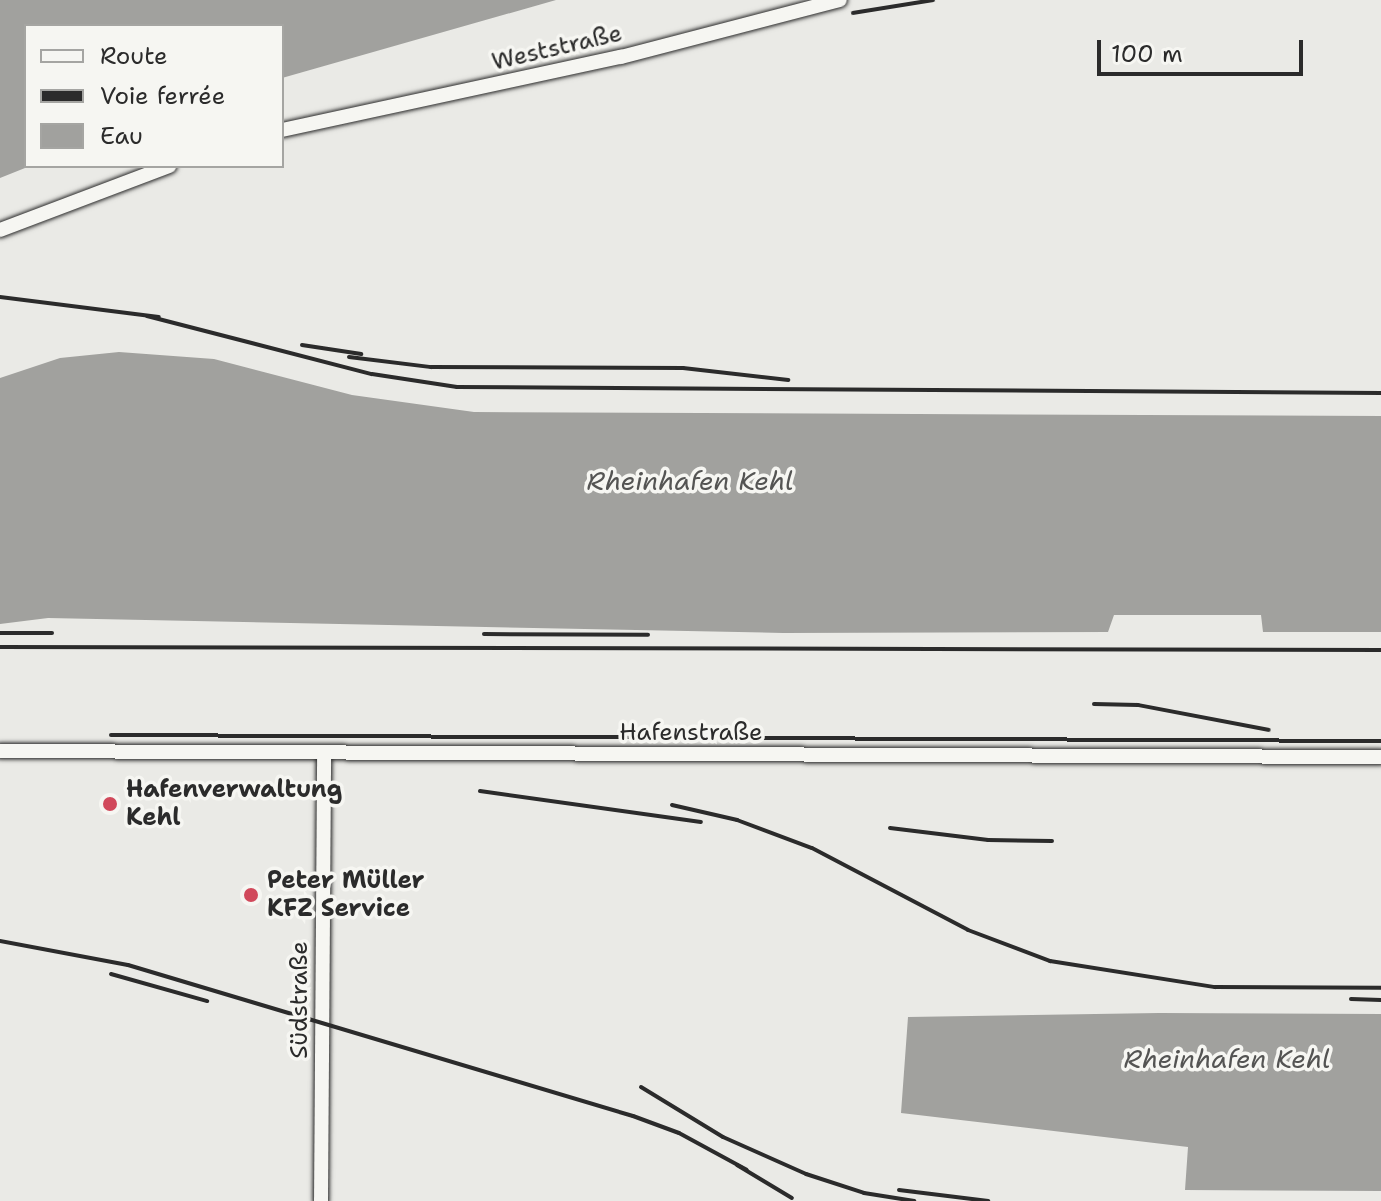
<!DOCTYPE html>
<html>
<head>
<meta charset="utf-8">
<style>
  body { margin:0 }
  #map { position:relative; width:1381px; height:1201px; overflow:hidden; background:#eaeae6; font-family:"Shantell Sans",sans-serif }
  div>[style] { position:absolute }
  .water>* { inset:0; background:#a1a19e }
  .roads { filter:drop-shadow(0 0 2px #2b2b2b) drop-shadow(0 0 2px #2b2b2b) }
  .minor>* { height:14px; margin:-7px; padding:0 7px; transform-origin:7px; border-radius:7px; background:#f6f6f2 }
  .rail>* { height:4px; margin:-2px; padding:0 2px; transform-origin:2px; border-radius:2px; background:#2b2b2b }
  .dots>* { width:22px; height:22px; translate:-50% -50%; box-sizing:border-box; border:4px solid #f6f6f2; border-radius:50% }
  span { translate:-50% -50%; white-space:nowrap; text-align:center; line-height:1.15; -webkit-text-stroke:7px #f6f6f2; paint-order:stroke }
  .street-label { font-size:24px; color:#2b2b2b }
  .poi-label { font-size:24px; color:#2b2b2b; font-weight:700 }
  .left { translate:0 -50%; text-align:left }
  .water-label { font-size:26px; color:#545453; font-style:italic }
  .legend { position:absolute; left:24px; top:24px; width:260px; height:144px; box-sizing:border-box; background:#f6f6f2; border:2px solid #a5a5a2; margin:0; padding:10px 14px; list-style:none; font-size:24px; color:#2b2b2b }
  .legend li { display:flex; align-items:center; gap:16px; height:40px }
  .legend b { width:40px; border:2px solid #a5a5a2 }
  .scale { position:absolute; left:1097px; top:40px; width:206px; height:36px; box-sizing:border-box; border:4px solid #2b2b2b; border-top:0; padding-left:10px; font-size:24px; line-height:28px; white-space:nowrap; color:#2b2b2b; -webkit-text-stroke:6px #f6f6f2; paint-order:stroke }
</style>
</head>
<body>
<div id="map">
  <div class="water">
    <div style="clip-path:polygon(0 0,556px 0,282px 78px,282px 26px,26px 26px,30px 166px,0 178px)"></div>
    <div style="clip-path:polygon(119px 352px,214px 359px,352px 395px,474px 412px,1381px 416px,1381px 632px,1263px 632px,1261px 615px,1114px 615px,1108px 632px,783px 633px,48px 618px,0 624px,0 378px,60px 358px)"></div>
    <div style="clip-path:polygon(1159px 1013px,1381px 1014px,1381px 1191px,1185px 1190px,1188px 1147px,901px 1113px,908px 1017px)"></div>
  </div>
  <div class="roads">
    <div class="minor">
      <div style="left:282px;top:130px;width:347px;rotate:-12.2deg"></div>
      <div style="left:621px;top:57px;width:226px;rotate:-14.6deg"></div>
      <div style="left:0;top:230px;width:181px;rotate:-20.7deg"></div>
      <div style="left:0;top:751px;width:1381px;rotate:0.25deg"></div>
      <div style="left:321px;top:1201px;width:449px;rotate:-89.6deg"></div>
    </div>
  </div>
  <div class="rail">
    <div style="left:853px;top:13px;width:81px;rotate:-9.2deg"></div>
    <div style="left:0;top:297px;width:160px;rotate:7.2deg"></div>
    <div style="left:147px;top:316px;width:232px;rotate:14.5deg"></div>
    <div style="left:372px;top:374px;width:86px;rotate:8.7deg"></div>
    <div style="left:457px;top:387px;width:924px;rotate:0.37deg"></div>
    <div style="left:302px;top:345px;width:60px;rotate:8.7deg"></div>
    <div style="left:349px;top:357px;width:83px;rotate:7deg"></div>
    <div style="left:431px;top:367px;width:252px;rotate:0.2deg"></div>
    <div style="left:683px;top:368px;width:106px;rotate:6.5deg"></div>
    <div style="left:0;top:633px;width:52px"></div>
    <div style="left:484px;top:634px;width:164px;rotate:0.3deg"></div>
    <div style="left:0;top:647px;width:1381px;rotate:0.12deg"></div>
    <div style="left:1094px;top:704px;width:44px;rotate:1.3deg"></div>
    <div style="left:1138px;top:705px;width:133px;rotate:10.8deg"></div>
    <div style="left:111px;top:735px;width:1270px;rotate:0.27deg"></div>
    <div style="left:480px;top:791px;width:223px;rotate:8deg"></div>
    <div style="left:672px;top:805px;width:67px;rotate:13deg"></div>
    <div style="left:737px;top:820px;width:80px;rotate:20.5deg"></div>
    <div style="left:812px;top:848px;width:176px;rotate:27.7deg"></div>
    <div style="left:968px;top:930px;width:88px;rotate:20.7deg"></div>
    <div style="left:1050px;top:961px;width:167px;rotate:9deg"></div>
    <div style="left:1215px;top:987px;width:166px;rotate:0.3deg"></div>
    <div style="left:890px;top:828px;width:99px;rotate:7deg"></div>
    <div style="left:988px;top:840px;width:64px;rotate:0.9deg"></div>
    <div style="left:0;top:941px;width:130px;rotate:10.6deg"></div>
    <div style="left:128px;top:965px;width:527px;rotate:16.65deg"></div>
    <div style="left:633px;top:1116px;width:49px;rotate:20.3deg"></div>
    <div style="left:679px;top:1133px;width:77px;rotate:28.6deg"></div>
    <div style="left:111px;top:974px;width:100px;rotate:15.7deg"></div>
    <div style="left:1351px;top:999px;width:30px;rotate:2deg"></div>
    <div style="left:641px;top:1087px;width:96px;rotate:31.4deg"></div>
    <div style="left:723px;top:1137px;width:91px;rotate:24deg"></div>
    <div style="left:806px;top:1174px;width:61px;rotate:18.1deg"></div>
    <div style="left:864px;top:1193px;width:51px;rotate:9.1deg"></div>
    <div style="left:737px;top:1165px;width:64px;rotate:31deg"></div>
    <div style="left:899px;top:1190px;width:90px;rotate:7deg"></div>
  </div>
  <div class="dots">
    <div style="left:110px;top:804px;background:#d1495b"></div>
    <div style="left:251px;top:895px;background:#d1495b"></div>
  </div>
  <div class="street-label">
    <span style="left:557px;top:48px;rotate:-13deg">Weststraße</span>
    <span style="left:691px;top:733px">Hafenstraße</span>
    <span style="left:300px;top:1000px;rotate:-90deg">Südstraße</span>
  </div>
  <div class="poi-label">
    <span class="left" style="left:126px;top:804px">Hafenverwaltung<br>Kehl</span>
    <span class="left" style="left:267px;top:895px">Peter Müller<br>KFZ Service</span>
  </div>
  <div class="water-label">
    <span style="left:690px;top:481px">Rheinhafen Kehl</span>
    <span style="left:1227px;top:1059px">Rheinhafen Kehl</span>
  </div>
  <ul class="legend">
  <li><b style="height:10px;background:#f6f6f2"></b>Route</li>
  <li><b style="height:10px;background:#2b2b2b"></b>Voie ferrée</li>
  <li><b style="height:22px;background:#a1a19e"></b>Eau</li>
  </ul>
  <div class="scale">100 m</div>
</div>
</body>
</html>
